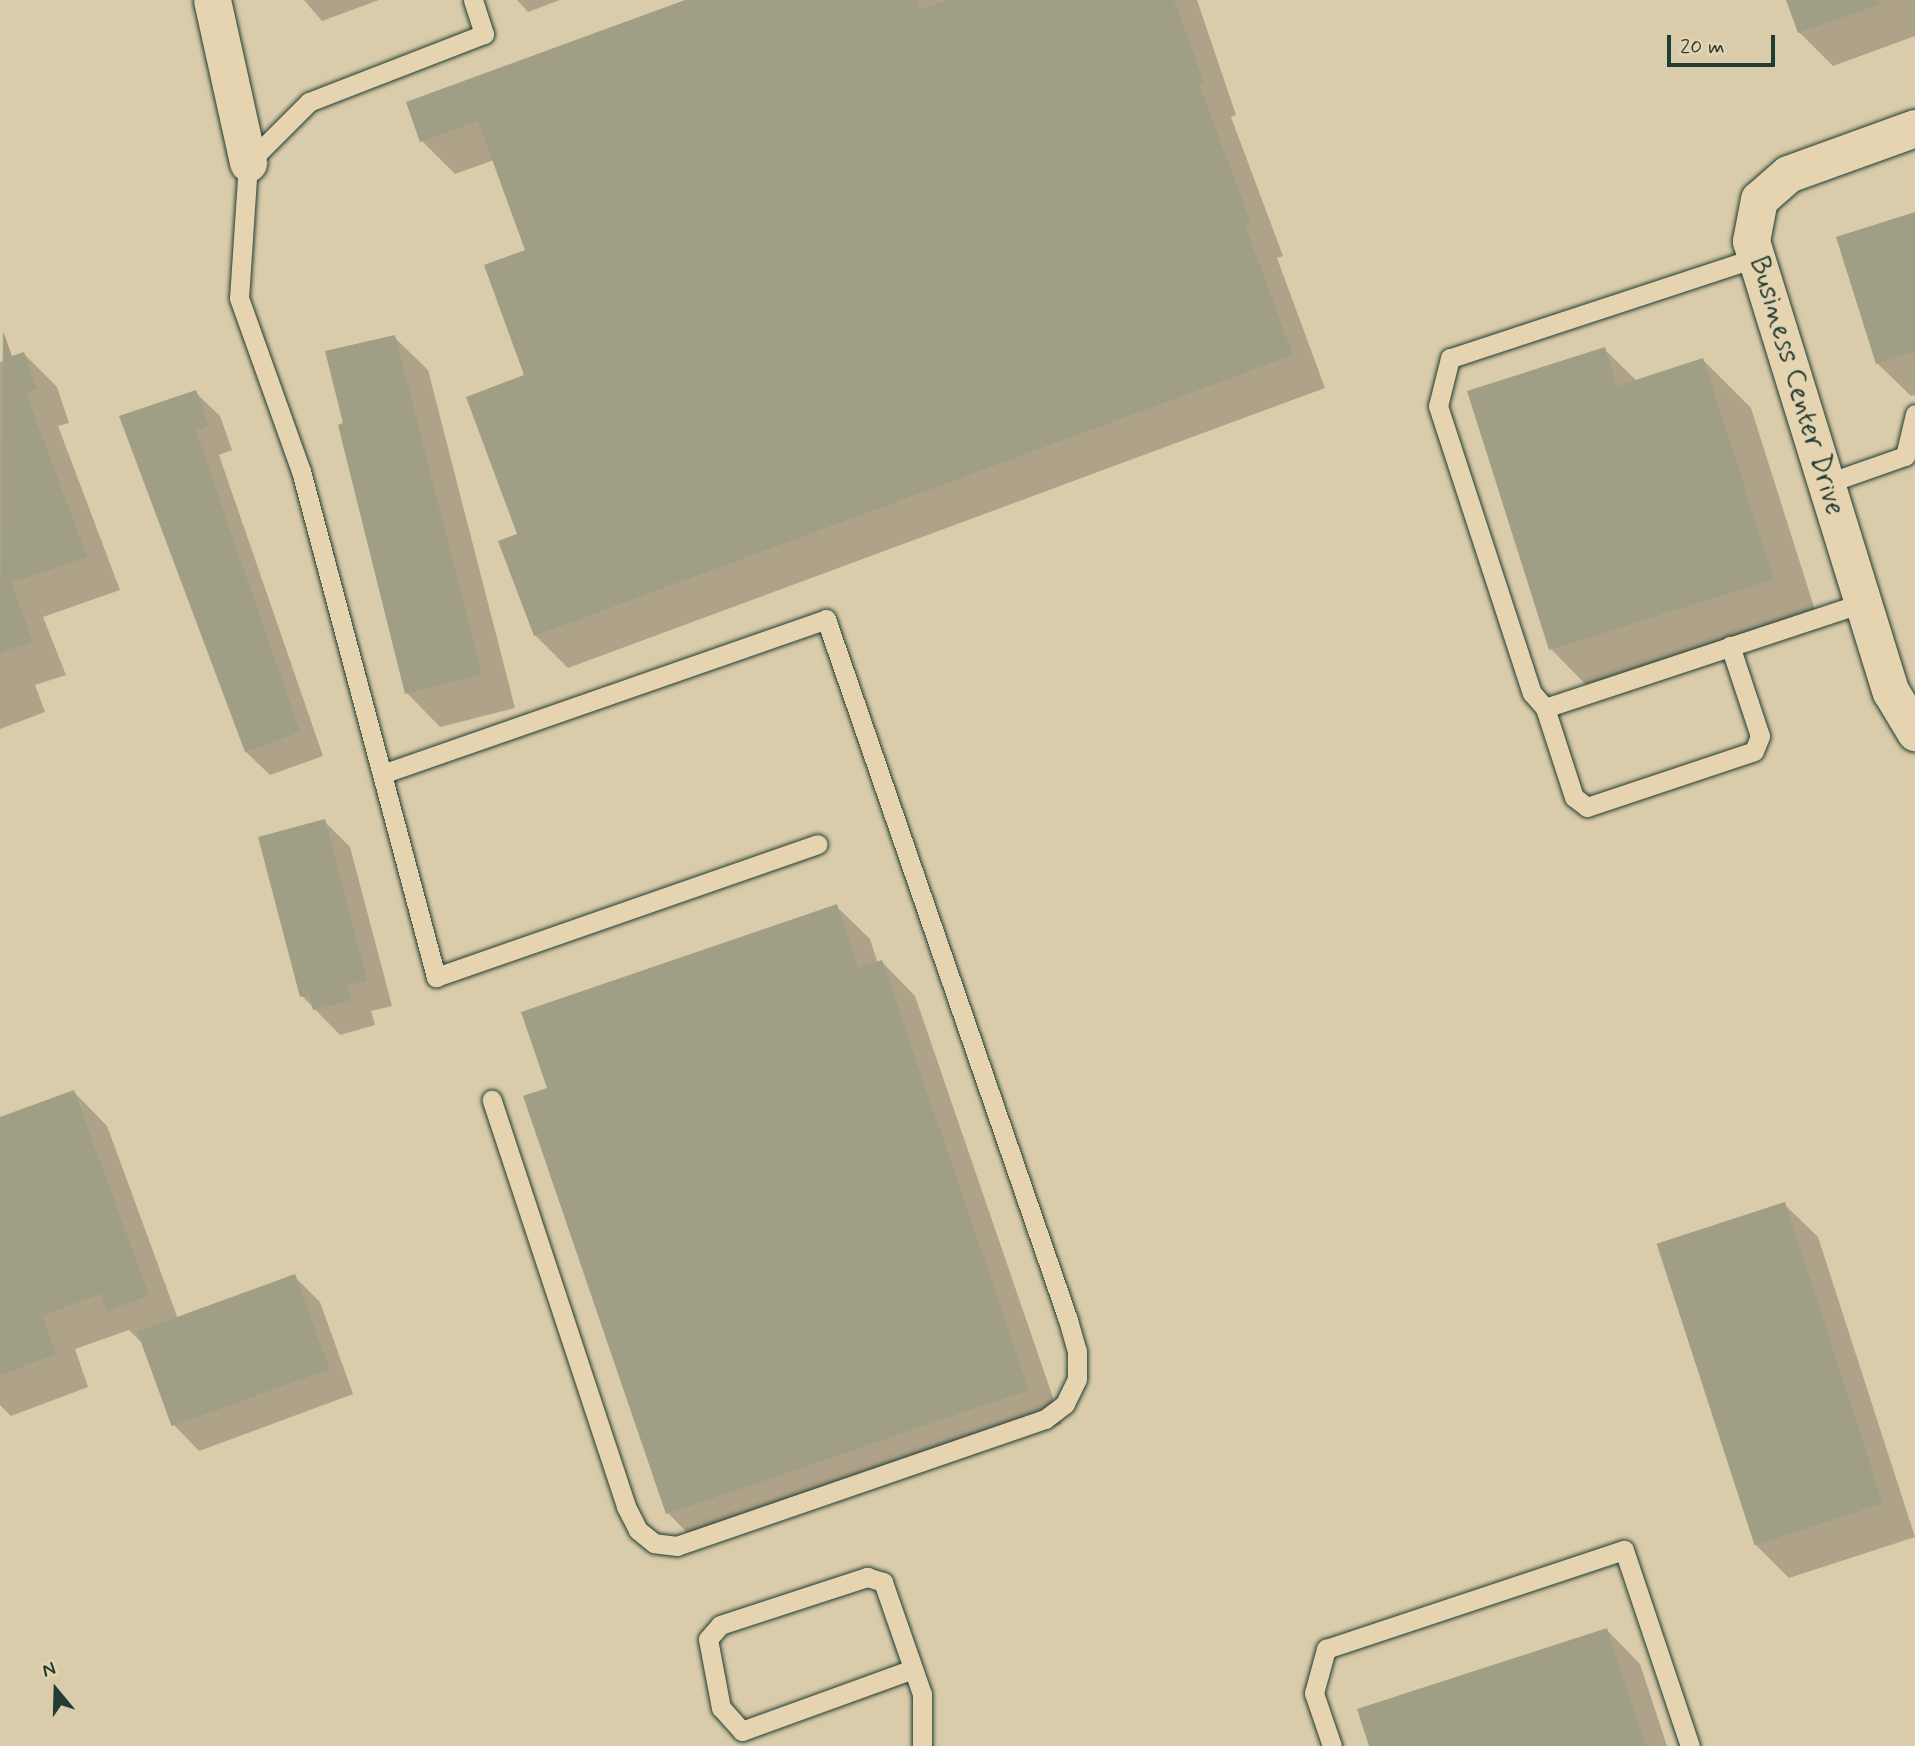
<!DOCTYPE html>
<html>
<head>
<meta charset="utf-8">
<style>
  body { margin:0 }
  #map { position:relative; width:1915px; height:1746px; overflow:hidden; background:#dacbaa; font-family:Mynerve,sans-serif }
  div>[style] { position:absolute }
  .shadow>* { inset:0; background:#0003 }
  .building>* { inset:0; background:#a09f85; transform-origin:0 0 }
  .roads { filter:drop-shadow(0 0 2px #1f3d34) drop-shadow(0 0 2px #1f3d34) }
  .lane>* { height:19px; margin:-9.5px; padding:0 9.5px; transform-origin:9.5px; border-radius:9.5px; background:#e6d4b1 }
  .street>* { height:37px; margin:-18.5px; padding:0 18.5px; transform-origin:18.5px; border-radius:18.5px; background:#e6d4b1 }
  span { translate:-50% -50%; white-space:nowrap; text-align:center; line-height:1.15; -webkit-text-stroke:5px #e6d4b1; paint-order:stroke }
  .street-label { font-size:28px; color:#1f3d34 }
  .north { position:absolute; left:21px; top:1655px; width:70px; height:70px; -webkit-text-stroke:5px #e6d4b1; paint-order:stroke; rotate:341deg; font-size:19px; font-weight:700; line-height:28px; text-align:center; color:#1f3d34 }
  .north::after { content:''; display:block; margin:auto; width:24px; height:32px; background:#1f3d34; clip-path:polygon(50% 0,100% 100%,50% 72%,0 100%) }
  .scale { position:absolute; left:1667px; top:35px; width:108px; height:32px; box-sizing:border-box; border:4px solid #1f3d34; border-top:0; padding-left:9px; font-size:21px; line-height:24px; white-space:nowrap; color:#1f3d34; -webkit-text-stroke:5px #e6d4b1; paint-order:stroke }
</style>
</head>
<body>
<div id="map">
  <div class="shadow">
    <div style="clip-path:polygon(304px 0,379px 0,322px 21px)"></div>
    <div style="clip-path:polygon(517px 0,560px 0,528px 12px)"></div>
    <div style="clip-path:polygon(690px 0,1197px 0,1236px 115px,1231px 117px,1283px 256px,1277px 258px,1325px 388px,568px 668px,535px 635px,519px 536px,527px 251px,494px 160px,455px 174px,422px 141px)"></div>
    <div style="clip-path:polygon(1788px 0,1915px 0,1915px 36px,1833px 66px,1799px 32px)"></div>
    <div style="clip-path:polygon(1915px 214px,1915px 395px,1911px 396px,1877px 363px)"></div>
    <div style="clip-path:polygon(394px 337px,428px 370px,515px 708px,440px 727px,407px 693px,345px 425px)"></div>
    <div style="clip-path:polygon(1604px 349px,1637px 381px,1703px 360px,1751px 408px,1820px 626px,1598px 697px,1551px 649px)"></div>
    <div style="clip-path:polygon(24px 354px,57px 387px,69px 423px,58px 426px,120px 590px,43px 617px,66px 675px,35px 685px,45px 712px,0 729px,0 362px)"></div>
    <div style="clip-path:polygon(196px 393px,220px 416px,232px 450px,219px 455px,323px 756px,270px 775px,246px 752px,121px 418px)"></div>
    <div style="clip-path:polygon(324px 821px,350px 847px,392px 1006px,371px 1011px,375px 1025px,340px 1035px,302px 996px)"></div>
    <div style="clip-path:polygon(836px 906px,870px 939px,878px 964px,882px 962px,915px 996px,1062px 1424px,701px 1547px,668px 1513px,549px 1089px)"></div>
    <div style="clip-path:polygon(74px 1092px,107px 1126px,178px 1319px,294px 1276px,320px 1302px,353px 1394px,199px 1451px,174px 1425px,142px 1343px,129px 1330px,75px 1349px,88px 1387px,11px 1416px,0 1405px,0 1119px)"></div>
    <div style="clip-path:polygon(1784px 1204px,1818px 1237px,1915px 1537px,1789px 1578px,1755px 1544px)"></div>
    <div style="clip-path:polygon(1607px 1630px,1640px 1664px,1667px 1746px,1370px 1746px)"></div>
  </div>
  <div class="building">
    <div style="clip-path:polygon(685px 0,918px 0,920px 10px,947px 0,1174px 0,1204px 82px,1199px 84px,1251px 223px,1245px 225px,1293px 355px,534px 636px,498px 541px,517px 534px,466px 397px,524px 375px,484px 265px,525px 250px,478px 121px,420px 142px,406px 102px)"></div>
    <div style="clip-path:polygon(1786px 0,1879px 0,1880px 4px,1798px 33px)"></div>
    <div style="clip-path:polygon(1915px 212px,1915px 352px,1876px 364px,1836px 237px)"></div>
    <div style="clip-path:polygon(3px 331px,12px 356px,24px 352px,37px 389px,26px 393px,87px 557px,11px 583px,33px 641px,0 653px)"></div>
    <div style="clip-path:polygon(395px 335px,482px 674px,405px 694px,338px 425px,343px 423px,325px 351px)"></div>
    <div style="clip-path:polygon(1605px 347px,1617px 386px,1703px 358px,1774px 579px,1549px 650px,1467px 391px)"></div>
    <div style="clip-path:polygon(196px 390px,209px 426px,196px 431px,300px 732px,245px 752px,119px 416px)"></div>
    <div style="clip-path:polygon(325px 819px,367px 980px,347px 986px,351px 1000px,313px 1010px,309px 995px,300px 997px,258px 837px)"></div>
    <div style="clip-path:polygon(837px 904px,858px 968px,882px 960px,1029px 1390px,666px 1514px,523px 1096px,547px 1088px,521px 1012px)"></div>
    <div style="clip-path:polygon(74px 1090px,149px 1295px,107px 1311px,101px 1294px,42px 1316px,56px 1354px,0 1375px,0 1117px)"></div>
    <div style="left:1785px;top:1202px;width:317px;height:135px;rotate:72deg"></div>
    <div style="left:295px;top:1274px;width:101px;height:168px;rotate:70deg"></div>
    <div style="clip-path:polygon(1607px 1628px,1646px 1746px,1369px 1746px,1357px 1709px)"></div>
  </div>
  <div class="roads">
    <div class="lane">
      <div style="left:473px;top:0;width:36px;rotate:72deg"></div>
      <div style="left:484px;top:34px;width:188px;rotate:158.8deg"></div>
      <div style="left:309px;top:102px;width:86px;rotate:135deg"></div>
      <div style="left:248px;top:163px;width:135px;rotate:93.8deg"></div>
      <div style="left:239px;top:298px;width:184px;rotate:70.3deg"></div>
      <div style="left:301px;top:471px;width:524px;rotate:75.06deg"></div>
      <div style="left:436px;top:977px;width:404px;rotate:-19.2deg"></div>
      <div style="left:1755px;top:258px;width:321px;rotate:161.8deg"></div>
      <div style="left:1450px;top:358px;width:49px;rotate:104deg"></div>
      <div style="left:1438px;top:406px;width:302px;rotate:71.9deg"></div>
      <div style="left:1532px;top:693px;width:20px;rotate:49deg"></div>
      <div style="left:1545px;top:708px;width:335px;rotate:-18.3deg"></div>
      <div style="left:1825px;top:484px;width:85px;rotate:-19.3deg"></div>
      <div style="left:1905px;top:456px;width:43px;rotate:-76.6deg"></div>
      <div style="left:1545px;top:708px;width:94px;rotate:72deg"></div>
      <div style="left:1574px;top:797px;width:16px;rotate:38deg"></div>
      <div style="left:1587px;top:807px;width:176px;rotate:-18.5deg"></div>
      <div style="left:1754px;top:751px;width:16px;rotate:-68deg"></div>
      <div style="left:1760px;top:736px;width:95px;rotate:-108.4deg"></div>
      <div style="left:382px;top:774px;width:470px;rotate:-19.2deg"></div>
      <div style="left:826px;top:619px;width:742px;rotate:70.95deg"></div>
      <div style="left:1068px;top:1320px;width:32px;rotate:74deg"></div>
      <div style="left:1077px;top:1351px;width:28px;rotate:90deg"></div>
      <div style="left:1077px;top:1379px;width:28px;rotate:116deg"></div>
      <div style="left:1065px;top:1404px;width:25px;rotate:143deg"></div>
      <div style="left:1045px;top:1419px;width:389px;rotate:161deg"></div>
      <div style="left:677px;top:1546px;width:23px;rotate:-173deg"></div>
      <div style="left:654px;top:1543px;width:21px;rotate:-141deg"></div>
      <div style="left:638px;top:1530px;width:27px;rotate:-117deg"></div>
      <div style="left:626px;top:1506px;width:428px;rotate:-108.3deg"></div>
      <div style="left:913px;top:1669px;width:182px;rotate:160.1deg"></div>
      <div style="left:742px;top:1731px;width:31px;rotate:-132deg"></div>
      <div style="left:721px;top:1708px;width:70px;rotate:-100.7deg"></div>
      <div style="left:708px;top:1639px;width:18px;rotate:-49deg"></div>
      <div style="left:720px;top:1625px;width:155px;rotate:-18.1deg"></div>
      <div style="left:867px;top:1577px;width:17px;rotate:17deg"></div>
      <div style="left:883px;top:1582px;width:119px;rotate:70.8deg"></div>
      <div style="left:922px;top:1694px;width:52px;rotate:90deg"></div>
      <div style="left:1332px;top:1746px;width:56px;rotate:-108.8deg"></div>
      <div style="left:1314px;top:1693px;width:46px;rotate:-74.7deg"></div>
      <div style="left:1326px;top:1649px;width:314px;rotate:-18.4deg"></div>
      <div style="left:1624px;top:1550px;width:207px;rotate:71.4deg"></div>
    </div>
    <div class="street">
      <div style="left:212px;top:0;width:167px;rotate:77.5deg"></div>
      <div style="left:1915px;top:128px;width:135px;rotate:160.1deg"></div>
      <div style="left:1788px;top:174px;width:38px;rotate:139deg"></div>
      <div style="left:1759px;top:199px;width:43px;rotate:100.8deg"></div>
      <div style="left:1751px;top:241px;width:472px;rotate:72.8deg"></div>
      <div style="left:1891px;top:692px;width:47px;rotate:59deg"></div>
    </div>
  </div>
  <div class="street-label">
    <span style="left:1796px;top:386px;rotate:73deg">Business Center Drive</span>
  </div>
  <div class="north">N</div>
  <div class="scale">20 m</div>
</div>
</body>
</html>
